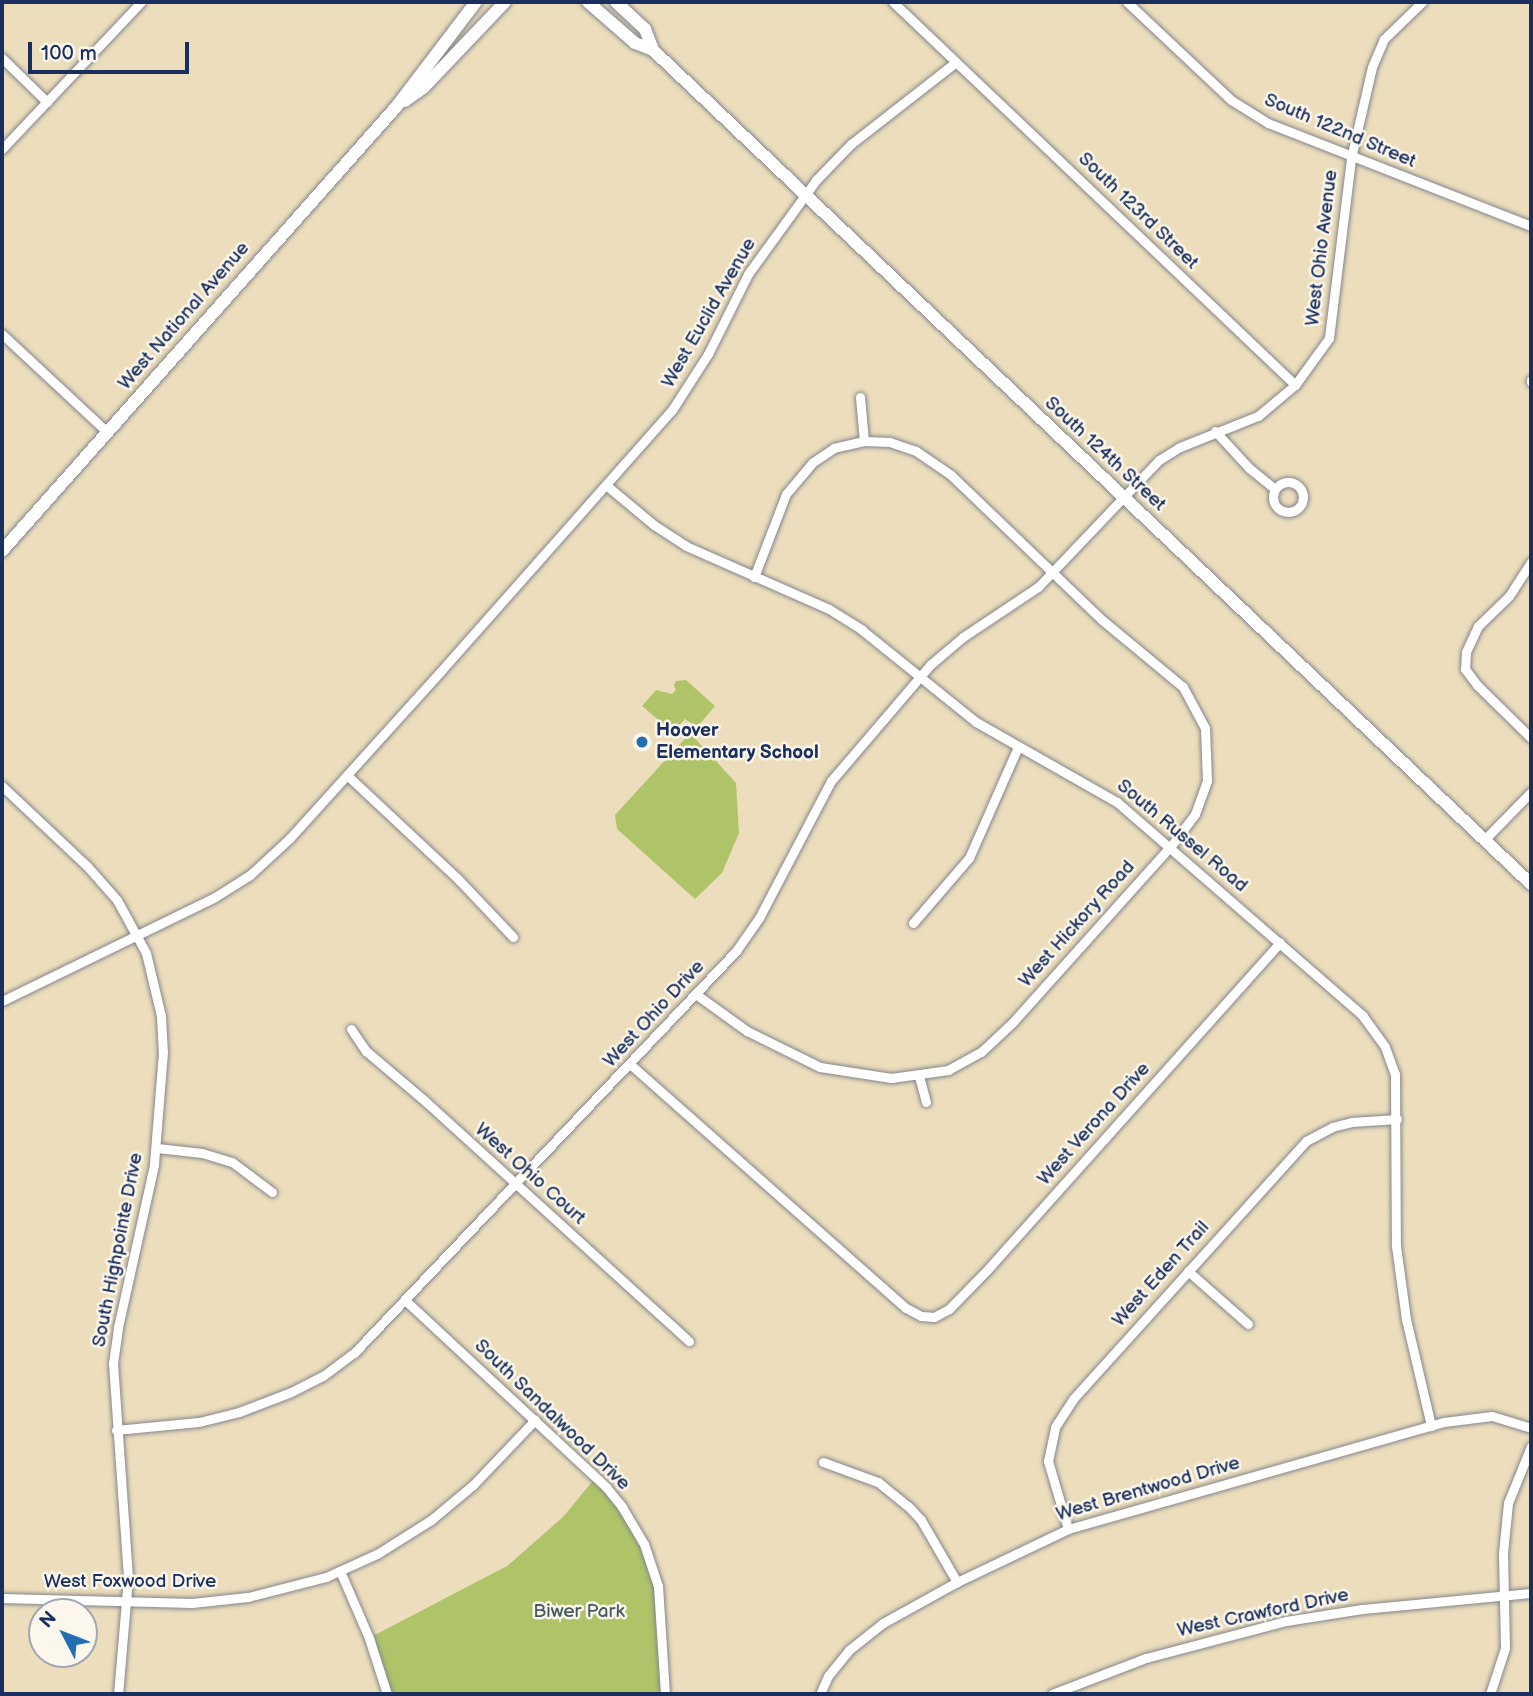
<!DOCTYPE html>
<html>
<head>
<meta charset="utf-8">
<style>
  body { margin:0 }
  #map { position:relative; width:1533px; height:1696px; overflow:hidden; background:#ecdebc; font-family:"Balsamiq Sans",sans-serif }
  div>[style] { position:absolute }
  .green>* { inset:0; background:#afc468 }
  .roads { filter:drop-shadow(0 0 2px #84868d) drop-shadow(0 0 2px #84868d) }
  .street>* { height:9px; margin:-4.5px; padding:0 4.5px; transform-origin:4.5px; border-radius:4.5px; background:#fff }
  .street>.ring { margin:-4.5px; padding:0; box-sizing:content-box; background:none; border:9px solid #fff; border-radius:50% }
  .secondary>* { height:12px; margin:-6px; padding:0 6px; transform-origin:6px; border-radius:6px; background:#fff }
  .dots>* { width:19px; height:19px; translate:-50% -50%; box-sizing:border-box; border:4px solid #fbf7ec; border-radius:50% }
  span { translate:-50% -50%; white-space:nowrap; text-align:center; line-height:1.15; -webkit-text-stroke:5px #fbf7ec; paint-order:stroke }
  .street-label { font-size:19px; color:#1b2f5e }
  .poi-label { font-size:19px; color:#1b2f5e; font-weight:700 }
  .left { translate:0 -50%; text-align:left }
  .park-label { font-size:19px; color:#475c61 }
  .frame { position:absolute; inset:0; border:4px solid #1b2f5e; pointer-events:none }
  .north { position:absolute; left:28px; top:1598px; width:70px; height:70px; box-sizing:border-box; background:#fbf7ec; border:2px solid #a1a7b3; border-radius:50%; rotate:312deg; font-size:19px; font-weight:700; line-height:28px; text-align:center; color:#1b2f5e }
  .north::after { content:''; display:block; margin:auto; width:24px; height:32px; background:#1f6fb2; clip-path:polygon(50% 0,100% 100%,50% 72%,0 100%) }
  .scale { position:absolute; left:28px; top:42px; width:161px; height:32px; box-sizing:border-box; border:4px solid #1b2f5e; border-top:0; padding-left:9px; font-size:21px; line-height:24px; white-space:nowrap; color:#1b2f5e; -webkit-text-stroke:5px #fbf7ec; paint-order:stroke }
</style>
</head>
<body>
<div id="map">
  <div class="green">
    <div style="clip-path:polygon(686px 680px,715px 706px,697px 727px,685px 719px,673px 732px,642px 706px,656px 690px,672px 694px,676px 690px,674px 685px,676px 681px)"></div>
    <div style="clip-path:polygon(690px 733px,736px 783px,739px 833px,722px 873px,695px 899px,617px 829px,615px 815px)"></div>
    <div style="clip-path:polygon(596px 1477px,622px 1507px,652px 1566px,666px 1694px,387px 1694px,369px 1638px,507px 1566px,563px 1517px)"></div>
  </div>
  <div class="roads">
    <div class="street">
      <div style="left:1127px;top:2px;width:143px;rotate:43.3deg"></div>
      <div style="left:1231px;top:100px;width:44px;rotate:31.9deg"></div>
      <div style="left:1268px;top:123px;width:282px;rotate:21.4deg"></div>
      <div style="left:2px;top:58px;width:63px;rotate:44.4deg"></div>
      <div style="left:956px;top:62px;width:468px;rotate:43.6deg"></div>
      <div style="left:2px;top:149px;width:202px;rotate:-46.6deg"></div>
      <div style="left:2px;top:334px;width:144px;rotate:43deg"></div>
      <div style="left:1531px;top:380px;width:2px;rotate:90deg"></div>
      <div style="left:860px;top:397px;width:44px;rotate:84.8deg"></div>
      <div style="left:1215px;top:431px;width:50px;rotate:47.4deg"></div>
      <div style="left:1249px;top:468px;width:33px;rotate:39deg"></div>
      <div class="ring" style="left:1273px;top:482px;width:21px;height:21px"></div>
      <div style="left:606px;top:485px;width:62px;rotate:39.8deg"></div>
      <div style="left:654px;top:525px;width:38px;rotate:33deg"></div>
      <div style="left:686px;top:546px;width:156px;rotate:23.8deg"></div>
      <div style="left:829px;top:609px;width:39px;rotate:32deg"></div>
      <div style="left:862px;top:630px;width:146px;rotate:38.9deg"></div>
      <div style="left:976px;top:722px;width:162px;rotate:29.6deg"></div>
      <div style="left:1117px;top:802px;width:325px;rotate:41deg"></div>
      <div style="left:1362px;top:1015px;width:39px;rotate:54deg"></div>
      <div style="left:1385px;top:1047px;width:29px;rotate:70deg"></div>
      <div style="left:1395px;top:1074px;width:172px;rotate:89.7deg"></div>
      <div style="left:1396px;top:1246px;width:74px;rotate:82.2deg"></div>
      <div style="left:1406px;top:1319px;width:110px;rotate:76.8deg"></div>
      <div style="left:1531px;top:562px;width:40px;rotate:122.9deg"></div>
      <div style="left:1509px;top:596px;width:43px;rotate:135.9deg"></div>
      <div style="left:1478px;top:626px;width:29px;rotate:115deg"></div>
      <div style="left:1466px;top:652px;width:17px;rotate:93deg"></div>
      <div style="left:1465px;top:669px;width:20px;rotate:53deg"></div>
      <div style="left:1477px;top:685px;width:76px;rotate:44.5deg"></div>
      <div style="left:347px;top:775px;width:152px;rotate:43.1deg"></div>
      <div style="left:458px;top:879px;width:80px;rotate:46.5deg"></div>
      <div style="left:2px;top:786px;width:117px;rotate:43.3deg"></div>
      <div style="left:87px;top:866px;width:45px;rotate:48.6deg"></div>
      <div style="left:117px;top:900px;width:60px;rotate:61.3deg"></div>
      <div style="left:146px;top:953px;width:65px;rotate:76.6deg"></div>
      <div style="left:161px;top:1016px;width:36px;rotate:87deg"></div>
      <div style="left:163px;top:1052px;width:113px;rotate:94.6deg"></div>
      <div style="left:154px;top:1165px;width:167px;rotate:102.5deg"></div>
      <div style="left:118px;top:1328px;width:35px;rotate:98deg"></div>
      <div style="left:113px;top:1363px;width:216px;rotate:86deg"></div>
      <div style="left:128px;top:1578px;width:116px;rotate:94.9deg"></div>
      <div style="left:1485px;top:839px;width:66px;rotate:-45.6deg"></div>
      <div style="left:913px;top:923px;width:86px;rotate:-49.3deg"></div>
      <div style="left:969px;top:858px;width:121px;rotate:-66.2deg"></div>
      <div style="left:697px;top:995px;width:62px;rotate:35.8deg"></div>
      <div style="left:747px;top:1031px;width:81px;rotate:26.3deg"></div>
      <div style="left:820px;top:1067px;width:72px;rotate:8.8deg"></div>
      <div style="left:891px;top:1078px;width:58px;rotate:-8deg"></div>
      <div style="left:948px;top:1070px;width:38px;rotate:-29deg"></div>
      <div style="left:981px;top:1052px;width:42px;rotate:-43.1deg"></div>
      <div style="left:1012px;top:1023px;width:238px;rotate:-48.1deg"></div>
      <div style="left:1171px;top:846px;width:40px;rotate:-53deg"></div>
      <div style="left:1195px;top:814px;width:35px;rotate:-70deg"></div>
      <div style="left:1207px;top:781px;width:53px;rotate:-92.2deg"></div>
      <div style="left:1205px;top:728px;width:47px;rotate:-118.2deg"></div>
      <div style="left:1183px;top:687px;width:105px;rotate:-140.4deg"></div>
      <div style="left:1102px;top:620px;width:209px;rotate:-136.2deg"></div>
      <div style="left:951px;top:475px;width:42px;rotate:-145.6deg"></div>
      <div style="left:916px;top:451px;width:28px;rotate:-161deg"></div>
      <div style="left:890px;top:442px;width:26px;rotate:-178deg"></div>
      <div style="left:864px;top:441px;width:31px;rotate:167deg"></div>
      <div style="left:834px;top:448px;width:25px;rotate:146deg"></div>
      <div style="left:813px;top:462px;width:42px;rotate:130.2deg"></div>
      <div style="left:786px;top:494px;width:89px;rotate:111.1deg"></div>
      <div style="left:2px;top:1001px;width:237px;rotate:-26deg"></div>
      <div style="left:215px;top:897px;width:41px;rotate:-32.2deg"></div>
      <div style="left:250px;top:875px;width:54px;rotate:-42.8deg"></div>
      <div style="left:290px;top:838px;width:224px;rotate:-47.9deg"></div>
      <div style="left:440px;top:672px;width:350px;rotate:-48.5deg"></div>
      <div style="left:672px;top:410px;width:67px;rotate:-57.3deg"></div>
      <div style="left:708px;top:354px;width:89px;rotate:-63.4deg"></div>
      <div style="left:748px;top:274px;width:116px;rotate:-54.1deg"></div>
      <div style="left:816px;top:180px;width:50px;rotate:-45.8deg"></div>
      <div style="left:851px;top:144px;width:133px;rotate:-38deg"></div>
      <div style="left:956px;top:62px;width:87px;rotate:-136.4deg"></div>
      <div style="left:351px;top:1029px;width:27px;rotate:56deg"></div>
      <div style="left:366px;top:1051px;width:77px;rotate:40.3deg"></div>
      <div style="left:425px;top:1101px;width:357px;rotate:42.3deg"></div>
      <div style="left:631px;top:1065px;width:367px;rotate:41.5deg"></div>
      <div style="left:906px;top:1308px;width:17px;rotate:28deg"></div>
      <div style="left:921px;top:1316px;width:13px;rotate:4deg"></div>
      <div style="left:934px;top:1317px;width:17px;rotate:-28deg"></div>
      <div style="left:949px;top:1309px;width:56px;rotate:-45.7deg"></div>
      <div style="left:988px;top:1269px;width:438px;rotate:-48.2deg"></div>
      <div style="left:919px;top:1076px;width:27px;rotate:75deg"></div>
      <div style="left:157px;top:1148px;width:45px;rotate:6.3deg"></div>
      <div style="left:202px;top:1153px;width:31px;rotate:17deg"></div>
      <div style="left:232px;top:1162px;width:50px;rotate:36.9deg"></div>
      <div style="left:1188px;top:1271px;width:80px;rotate:41.5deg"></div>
      <div style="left:406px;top:1301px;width:273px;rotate:42.9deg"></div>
      <div style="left:606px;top:1487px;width:26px;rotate:51deg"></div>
      <div style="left:622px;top:1507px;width:43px;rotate:59.3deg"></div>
      <div style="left:644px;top:1544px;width:44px;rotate:71.6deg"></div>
      <div style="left:658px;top:1586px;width:108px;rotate:86.3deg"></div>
      <div style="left:116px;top:1430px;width:83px;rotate:-5.5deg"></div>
      <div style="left:199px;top:1422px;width:41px;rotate:-14deg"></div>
      <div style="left:239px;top:1412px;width:56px;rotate:-21deg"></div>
      <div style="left:291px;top:1392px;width:36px;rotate:-27deg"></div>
      <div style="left:323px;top:1376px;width:39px;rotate:-37deg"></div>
      <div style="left:354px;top:1353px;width:555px;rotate:-46.46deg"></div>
      <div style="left:736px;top:951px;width:40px;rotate:-55.1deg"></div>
      <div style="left:759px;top:918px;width:155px;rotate:-62.3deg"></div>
      <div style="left:831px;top:781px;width:153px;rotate:-49.5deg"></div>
      <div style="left:930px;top:665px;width:43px;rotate:-40.3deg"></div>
      <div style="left:963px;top:637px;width:90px;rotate:-33.7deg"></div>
      <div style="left:1038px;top:587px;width:175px;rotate:-46.4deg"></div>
      <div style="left:1159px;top:460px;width:25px;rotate:-32deg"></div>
      <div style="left:1180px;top:447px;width:84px;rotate:-21.7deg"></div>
      <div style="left:1258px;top:416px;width:48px;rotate:-40deg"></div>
      <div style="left:1295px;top:385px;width:58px;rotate:-54.1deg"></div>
      <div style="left:1329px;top:338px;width:181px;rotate:-83deg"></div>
      <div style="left:1351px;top:158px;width:93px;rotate:-77deg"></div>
      <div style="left:1372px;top:67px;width:30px;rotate:-67deg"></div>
      <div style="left:1384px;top:39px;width:53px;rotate:-44.2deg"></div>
      <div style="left:823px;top:1462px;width:59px;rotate:20deg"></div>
      <div style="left:878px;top:1482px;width:38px;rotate:39deg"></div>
      <div style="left:908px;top:1506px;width:19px;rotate:47deg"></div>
      <div style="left:921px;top:1520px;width:72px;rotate:59.9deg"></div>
      <div style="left:1068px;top:1529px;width:71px;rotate:-106.4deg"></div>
      <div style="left:1048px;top:1461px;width:35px;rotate:-78deg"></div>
      <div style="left:1055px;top:1427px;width:33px;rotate:-57deg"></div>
      <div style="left:1073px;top:1399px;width:348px;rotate:-47.9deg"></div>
      <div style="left:1306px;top:1141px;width:30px;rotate:-28deg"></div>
      <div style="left:1332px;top:1127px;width:21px;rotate:-14deg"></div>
      <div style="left:1352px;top:1122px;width:45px;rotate:-3.8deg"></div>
      <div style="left:340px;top:1571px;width:73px;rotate:66.6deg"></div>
      <div style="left:369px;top:1638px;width:59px;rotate:72.2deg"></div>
      <div style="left:2px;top:1598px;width:190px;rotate:1.5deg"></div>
      <div style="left:192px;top:1603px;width:56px;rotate:-6.1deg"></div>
      <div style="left:248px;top:1597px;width:81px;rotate:-14.4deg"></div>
      <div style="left:326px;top:1577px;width:56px;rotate:-24.3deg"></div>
      <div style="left:377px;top:1554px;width:64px;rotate:-32.2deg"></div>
      <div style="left:431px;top:1520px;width:55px;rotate:-39.8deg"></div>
      <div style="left:473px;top:1485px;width:90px;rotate:-46.4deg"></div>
      <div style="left:820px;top:1694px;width:20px;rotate:-66deg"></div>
      <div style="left:828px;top:1676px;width:33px;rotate:-51deg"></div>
      <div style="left:849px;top:1650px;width:43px;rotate:-38.5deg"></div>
      <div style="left:883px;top:1623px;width:85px;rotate:-29deg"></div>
      <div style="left:957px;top:1582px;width:123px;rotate:-25.5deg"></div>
      <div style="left:1068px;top:1529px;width:391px;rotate:-15.9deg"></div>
      <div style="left:1444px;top:1422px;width:48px;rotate:-7.1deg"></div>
      <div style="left:1492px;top:1416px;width:41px;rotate:17.1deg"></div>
      <div style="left:1052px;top:1694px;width:101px;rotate:-21deg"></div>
      <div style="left:1146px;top:1658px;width:145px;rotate:-14.8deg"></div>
      <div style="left:1286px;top:1621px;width:77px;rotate:-9deg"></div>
      <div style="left:1362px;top:1609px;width:170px;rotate:-5.4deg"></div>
      <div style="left:1490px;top:1694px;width:48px;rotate:-71.9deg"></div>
      <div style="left:1505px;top:1648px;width:95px;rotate:-91.2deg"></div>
      <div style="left:1503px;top:1553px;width:50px;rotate:-84.3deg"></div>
      <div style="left:1508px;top:1503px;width:61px;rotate:-68deg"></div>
    </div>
    <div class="secondary">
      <div style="left:588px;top:2px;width:62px;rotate:41.1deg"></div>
      <div style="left:635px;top:43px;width:19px;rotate:21deg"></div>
      <div style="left:653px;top:50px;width:1211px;rotate:43.53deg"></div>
      <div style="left:616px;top:2px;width:40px;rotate:43deg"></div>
      <div style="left:645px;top:29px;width:22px;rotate:69deg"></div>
      <div style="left:405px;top:101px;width:24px;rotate:-36deg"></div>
      <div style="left:424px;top:87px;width:117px;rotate:-46.4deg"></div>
      <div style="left:2px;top:551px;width:594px;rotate:-48.41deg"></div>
      <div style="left:396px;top:107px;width:132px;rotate:-52.7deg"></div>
    </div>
  </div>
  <div class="dots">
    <div style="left:642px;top:742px;background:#1f6fb2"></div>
  </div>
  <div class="street-label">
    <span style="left:1340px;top:131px;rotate:23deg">South 122nd Street</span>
    <span style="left:1138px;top:211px;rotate:44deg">South 123rd Street</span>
    <span style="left:1322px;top:248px;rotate:-83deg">West Ohio Avenue</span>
    <span style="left:709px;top:313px;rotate:-60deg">West Euclid Avenue</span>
    <span style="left:184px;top:316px;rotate:-49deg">West National Avenue</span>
    <span style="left:1105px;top:454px;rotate:43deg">South 124th Street</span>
    <span style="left:1182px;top:836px;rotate:40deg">South Russel Road</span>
    <span style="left:1077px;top:924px;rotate:-48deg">West Hickory Road</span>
    <span style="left:654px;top:1014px;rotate:-47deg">West Ohio Drive</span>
    <span style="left:1094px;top:1124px;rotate:-48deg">West Verona Drive</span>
    <span style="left:530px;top:1174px;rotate:42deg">West Ohio Court</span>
    <span style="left:118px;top:1250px;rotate:-79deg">South Highpointe Drive</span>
    <span style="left:1161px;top:1274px;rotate:-48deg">West Eden Trail</span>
    <span style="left:552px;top:1415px;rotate:44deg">South Sandalwood Drive</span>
    <span style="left:1148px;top:1489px;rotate:-16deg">West Brentwood Drive</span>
    <span style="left:130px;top:1582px">West Foxwood Drive</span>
    <span style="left:1263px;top:1613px;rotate:-12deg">West Crawford Drive</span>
  </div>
  <div class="poi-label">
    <span class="left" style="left:656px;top:742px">Hoover<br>Elementary School</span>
  </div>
  <div class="park-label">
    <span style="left:579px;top:1612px">Biwer Park</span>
  </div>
  <div class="frame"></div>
  <div class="north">N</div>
  <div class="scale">100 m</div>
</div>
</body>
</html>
